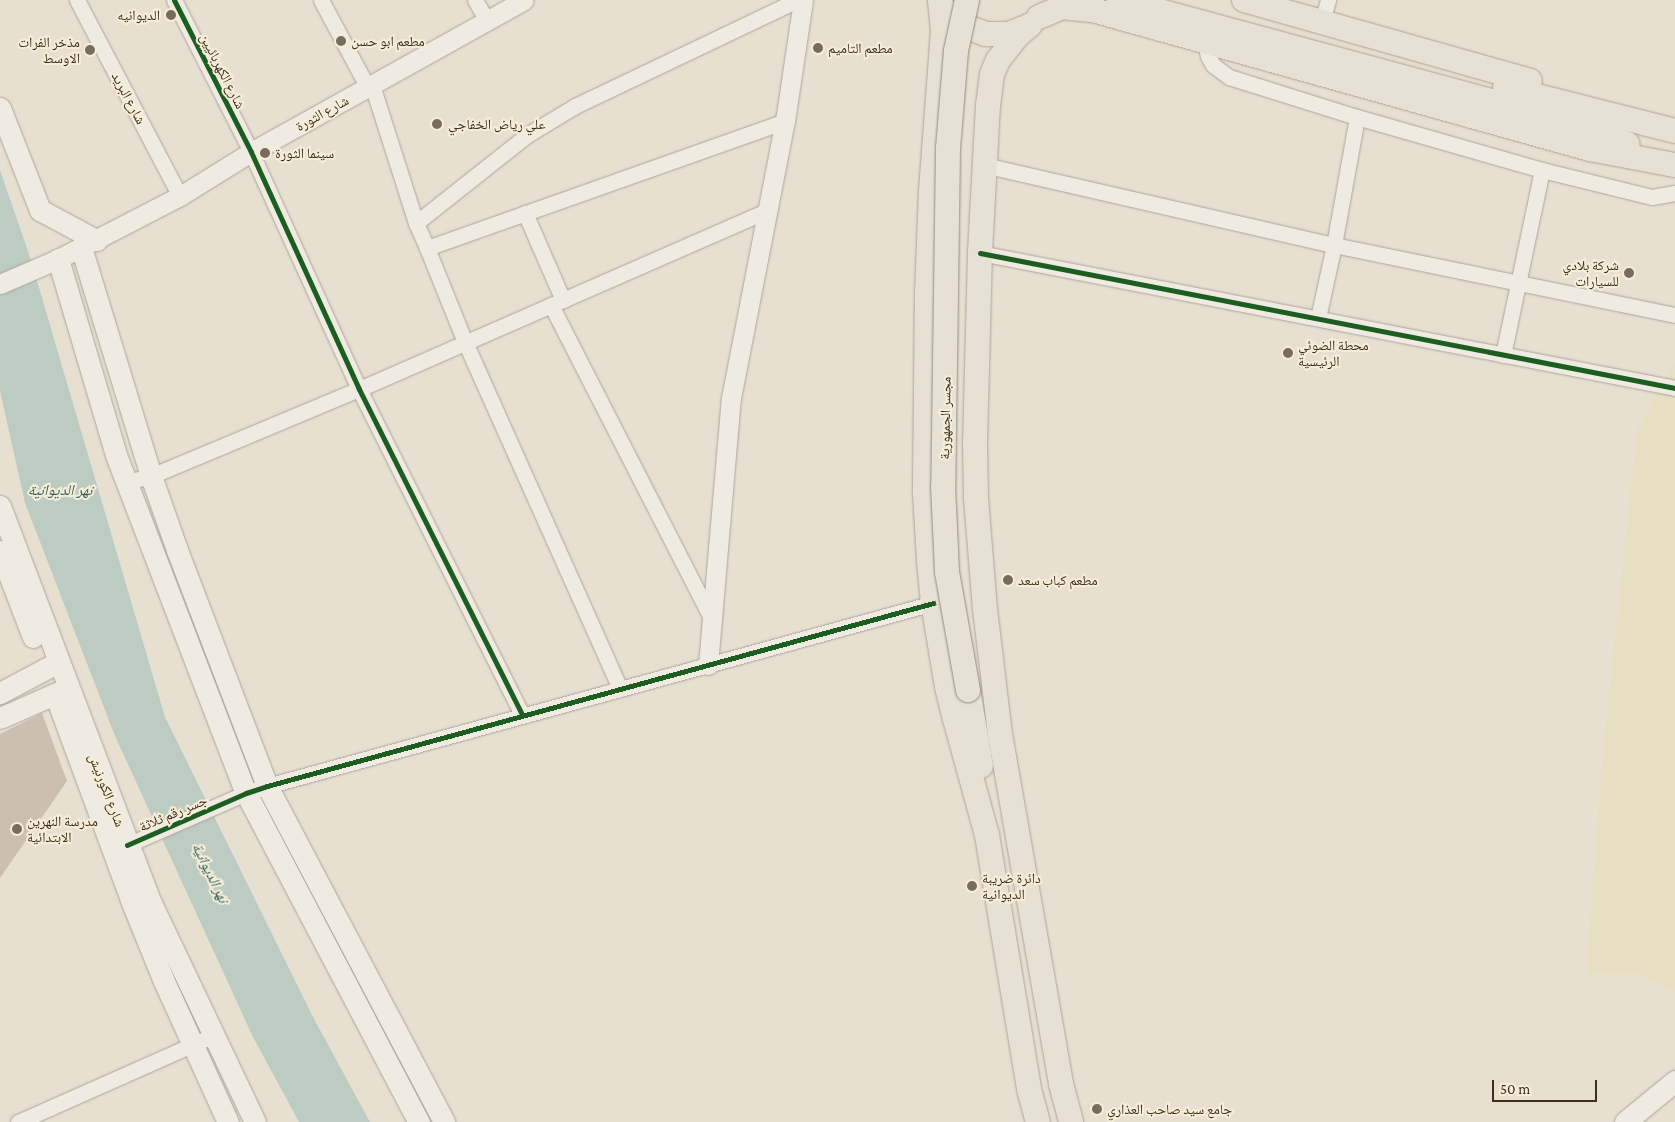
<!DOCTYPE html>
<html>
<head>
<meta charset="utf-8">
<style>
  body { margin:0 }
  #map { position:relative; width:1675px; height:1122px; overflow:hidden; background:#e7e0d1; font-family:"Crimson Pro","Noto Naskh Arabic",serif }
  div>[style] { position:absolute }
  .farmland>* { inset:0; background:#e6dfc2 }
  .water>* { inset:0; background:#bcccc2 }
  .building>* { inset:0; background:#cbbfb2 }
  .roads { filter:drop-shadow(0 0 1px #ada599) drop-shadow(0 0 1px #ada599) }
  .minor>* { height:15px; margin:-7.5px; padding:0 7.5px; transform-origin:7.5px; border-radius:7.5px; background:#efebe3 }
  .tertiary>* { height:19px; margin:-9.5px; padding:0 9.5px; transform-origin:9.5px; border-radius:9.5px; background:#efebe3 }
  .secondary>* { height:21px; margin:-10.5px; padding:0 10.5px; transform-origin:10.5px; border-radius:10.5px; background:#efebe3 }
  .primary>* { height:24px; margin:-12px; padding:0 12px; transform-origin:12px; border-radius:12px; background:#e6e1d4 }
  .bridges { filter:drop-shadow(0 0 1px #928b80) drop-shadow(0 0 1px #928b80) }
  .primary-bridge>* { height:24px; margin:-12px; padding:0 12px; transform-origin:12px; border-radius:12px; background:#e6e1d4 }
  .cycleway>* { height:5px; margin:-2.5px; padding:0 2.5px; transform-origin:2.5px; border-radius:2.5px; background:#1b5e20 }
  .dots>* { width:14px; height:14px; translate:-50% -50%; box-sizing:border-box; border:2px solid #f7eed8; border-radius:50% }
  span { translate:-50% -50%; white-space:nowrap; text-align:center; line-height:1.15; -webkit-text-stroke:4px #f7eed8; paint-order:stroke }
  .poi-label { font-size:14px; color:#3d2e20 }
  .right { translate:-100% -50%; text-align:right }
  .left { translate:0 -50%; text-align:left }
  .street-label { font-size:14px; color:#3d2e20 }
  .water-label { font-size:15px; color:#2f5d5a; font-style:italic }
  .scale { position:absolute; left:1492px; top:1080px; width:105px; height:22px; box-sizing:border-box; border:2px solid #3d2e20; border-top:0; padding-left:6px; font-size:15px; line-height:18px; white-space:nowrap; color:#3d2e20; -webkit-text-stroke:4px #f7eed8; paint-order:stroke }
</style>
</head>
<body>
<div id="map">
  <div class="farmland">
    <div style="clip-path:polygon(1675px 362px,1675px 992px,1638px 974px,1586px 974px,1603px 750px,1637px 429px)"></div>
  </div>
  <div class="water">
    <div style="clip-path:polygon(0 170px,30px 257px,165px 717px,314px 1019px,370px 1122px,299px 1122px,252px 1035px,115px 736px,25px 503px,0 391px)"></div>
  </div>
  <div class="building">
    <div style="clip-path:polygon(42px 713px,67px 781px,0 878px,0 734px)"></div>
  </div>
  <div class="roads">
    <div class="minor">
      <div style="left:77px;top:0;width:221px;rotate:62.3deg"></div>
      <div style="left:174px;top:0;width:170px;rotate:63.1deg"></div>
      <div style="left:251px;top:152px;width:260px;rotate:65.5deg"></div>
      <div style="left:359px;top:389px;width:364px;rotate:63.4deg"></div>
      <div style="left:321px;top:0;width:100px;rotate:61.9deg"></div>
      <div style="left:475px;top:0;width:24px;rotate:60deg"></div>
      <div style="left:1322px;top:21px;width:22px;rotate:-74deg"></div>
      <div style="left:1204px;top:40px;width:16px;rotate:76deg"></div>
      <div style="left:1208px;top:56px;width:10px;rotate:61deg"></div>
      <div style="left:1213px;top:65px;width:20px;rotate:37deg"></div>
      <div style="left:1229px;top:77px;width:134px;rotate:17.4deg"></div>
      <div style="left:1357px;top:117px;width:192px;rotate:16deg"></div>
      <div style="left:1542px;top:170px;width:113px;rotate:13.8deg"></div>
      <div style="left:1652px;top:197px;width:23px;rotate:-10deg"></div>
      <div style="left:372px;top:85px;width:145px;rotate:72.3deg"></div>
      <div style="left:416px;top:223px;width:27px;rotate:66deg"></div>
      <div style="left:427px;top:248px;width:101px;rotate:68deg"></div>
      <div style="left:465px;top:342px;width:380px;rotate:65.9deg"></div>
      <div style="left:984px;top:165px;width:359px;rotate:12.9deg"></div>
      <div style="left:1334px;top:245px;width:348px;rotate:11.6deg"></div>
      <div style="left:525px;top:213px;width:95px;rotate:66.4deg"></div>
      <div style="left:416px;top:223px;width:142px;rotate:-38.4deg"></div>
      <div style="left:527px;top:135px;width:56px;rotate:-31.1deg"></div>
      <div style="left:575px;top:106px;width:246px;rotate:-25.5deg"></div>
      <div style="left:427px;top:248px;width:380px;rotate:-19.5deg"></div>
      <div style="left:980px;top:253px;width:708px;rotate:10.99deg"></div>
      <div style="left:551px;top:305px;width:353px;rotate:62.9deg"></div>
      <div style="left:1318px;top:318px;width:75px;rotate:-77.6deg"></div>
      <div style="left:1334px;top:245px;width:130px;rotate:-79.8deg"></div>
      <div style="left:1503px;top:355px;width:189px;rotate:-78.1deg"></div>
      <div style="left:126px;top:482px;width:26px;rotate:-13deg"></div>
      <div style="left:151px;top:476px;width:225px;rotate:-22.7deg"></div>
      <div style="left:359px;top:389px;width:446px;rotate:-23.6deg"></div>
      <div style="left:127px;top:845px;width:130px;rotate:-23.6deg"></div>
      <div style="left:246px;top:793px;width:22px;rotate:-18deg"></div>
      <div style="left:267px;top:786px;width:691px;rotate:-15.36deg"></div>
      <div style="left:18px;top:1122px;width:214px;rotate:-23.9deg"></div>
    </div>
    <div class="tertiary">
      <div style="left:0;top:284px;width:63px;rotate:-23.3deg"></div>
      <div style="left:58px;top:259px;width:137px;rotate:-27.3deg"></div>
      <div style="left:180px;top:196px;width:84px;rotate:-31.8deg"></div>
      <div style="left:251px;top:152px;width:312px;rotate:-29.1deg"></div>
      <div style="left:708px;top:665px;width:268px;rotate:-85.1deg"></div>
      <div style="left:731px;top:398px;width:282px;rotate:-79deg"></div>
      <div style="left:785px;top:121px;width:122px;rotate:-81.5deg"></div>
    </div>
    <div class="secondary">
      <div style="left:0;top:108px;width:110px;rotate:68.6deg"></div>
      <div style="left:40px;top:210px;width:64px;rotate:28.2deg"></div>
      <div style="left:81px;top:247px;width:239px;rotate:73deg"></div>
      <div style="left:151px;top:476px;width:78px;rotate:70.6deg"></div>
      <div style="left:177px;top:550px;width:253px;rotate:69.1deg"></div>
      <div style="left:267px;top:786px;width:380px;rotate:62.2deg"></div>
      <div style="left:58px;top:259px;width:204px;rotate:73.5deg"></div>
      <div style="left:116px;top:455px;width:362px;rotate:69deg"></div>
      <div style="left:246px;top:793px;width:372px;rotate:62.3deg"></div>
      <div style="left:0;top:506px;width:425px;rotate:69.2deg"></div>
      <div style="left:151px;top:903px;width:242px;rotate:64.6deg"></div>
      <div style="left:0;top:551px;width:92px;rotate:69deg"></div>
      <div style="left:0;top:693px;width:66px;rotate:-28.1deg"></div>
      <div style="left:59px;top:705px;width:208px;rotate:69.7deg"></div>
      <div style="left:131px;top:900px;width:85px;rotate:67.9deg"></div>
      <div style="left:163px;top:979px;width:157px;rotate:65.6deg"></div>
      <div style="left:0;top:718px;width:74px;rotate:-23.8deg"></div>
      <div style="left:1625px;top:1122px;width:65px;rotate:-39.4deg"></div>
    </div>
    <div class="primary">
      <div style="left:1119px;top:0;width:446px;rotate:15.2deg"></div>
      <div style="left:1549px;top:117px;width:83px;rotate:18.9deg"></div>
      <div style="left:1244px;top:0;width:297px;rotate:15.8deg"></div>
      <div style="left:940px;top:1px;width:30px;rotate:84deg"></div>
      <div style="left:943px;top:31px;width:159px;rotate:94.3deg"></div>
      <div style="left:931px;top:190px;width:102px;rotate:92.2deg"></div>
      <div style="left:927px;top:292px;width:201px;rotate:90.6deg"></div>
      <div style="left:925px;top:493px;width:68px;rotate:86.6deg"></div>
      <div style="left:929px;top:561px;width:42px;rotate:84.6deg"></div>
      <div style="left:933px;top:603px;width:85px;rotate:80.5deg"></div>
      <div style="left:947px;top:687px;width:33px;rotate:76deg"></div>
      <div style="left:955px;top:719px;width:120px;rotate:74.6deg"></div>
      <div style="left:987px;top:835px;width:257px;rotate:80.6deg"></div>
      <div style="left:1029px;top:1089px;width:34px;rotate:75deg"></div>
      <div style="left:948px;top:12px;width:21px;rotate:41deg"></div>
      <div style="left:964px;top:26px;width:23px;rotate:20deg"></div>
      <div style="left:986px;top:34px;width:23px"></div>
      <div style="left:1009px;top:34px;width:18px;rotate:-22deg"></div>
      <div style="left:1039px;top:17px;width:25px;rotate:-23deg"></div>
      <div style="left:1062px;top:7px;width:31px;rotate:6deg"></div>
      <div style="left:1093px;top:10px;width:516px;rotate:15.63deg"></div>
      <div style="left:1590px;top:149px;width:86px;rotate:10.7deg"></div>
      <div style="left:1030px;top:25px;width:17px;rotate:140deg"></div>
      <div style="left:1017px;top:36px;width:31px;rotate:128deg"></div>
      <div style="left:998px;top:60px;width:15px;rotate:113deg"></div>
      <div style="left:992px;top:74px;width:31px;rotate:97deg"></div>
      <div style="left:988px;top:105px;width:148px;rotate:93.1deg"></div>
      <div style="left:980px;top:253px;width:189px;rotate:91.5deg"></div>
      <div style="left:975px;top:442px;width:56px;rotate:89deg"></div>
      <div style="left:976px;top:498px;width:111px;rotate:85.4deg"></div>
      <div style="left:985px;top:609px;width:126px;rotate:83.2deg"></div>
      <div style="left:1000px;top:734px;width:355px;rotate:80.1deg"></div>
      <div style="left:1061px;top:1084px;width:39px;rotate:75deg"></div>
      <div style="left:1505px;top:88px;width:175px;rotate:14.2deg"></div>
      <div style="left:968px;top:690px;width:77px;rotate:80.3deg"></div>
    </div>
  </div>
  <div class="bridges">
    <div class="primary-bridge">
      <div style="left:967px;top:0;width:52px;rotate:102.2deg"></div>
      <div style="left:956px;top:51px;width:97px;rotate:94.7deg"></div>
      <div style="left:948px;top:148px;width:338px;rotate:90.8deg"></div>
      <div style="left:943px;top:486px;width:86px;rotate:87.3deg"></div>
      <div style="left:947px;top:572px;width:120px;rotate:79.9deg"></div>
    </div>
  </div>
  <div class="cycleway">
    <div style="left:174px;top:0;width:170px;rotate:63.1deg"></div>
    <div style="left:251px;top:152px;width:260px;rotate:65.5deg"></div>
    <div style="left:359px;top:389px;width:364px;rotate:63.4deg"></div>
    <div style="left:980px;top:253px;width:708px;rotate:10.99deg"></div>
    <div style="left:127px;top:845px;width:130px;rotate:-23.6deg"></div>
    <div style="left:246px;top:793px;width:22px;rotate:-18deg"></div>
    <div style="left:267px;top:786px;width:691px;rotate:-15.36deg"></div>
  </div>
  <div class="dots">
    <div style="left:171px;top:15px;background:#786c5e"></div>
    <div style="left:341px;top:41px;background:#786c5e"></div>
    <div style="left:818px;top:48px;background:#786c5e"></div>
    <div style="left:90px;top:50px;background:#786c5e"></div>
    <div style="left:437px;top:124px;background:#786c5e"></div>
    <div style="left:265px;top:153px;background:#786c5e"></div>
    <div style="left:1629px;top:273px;background:#786c5e"></div>
    <div style="left:1288px;top:353px;background:#786c5e"></div>
    <div style="left:1008px;top:580px;background:#786c5e"></div>
    <div style="left:17px;top:829px;background:#786c5e"></div>
    <div style="left:972px;top:886px;background:#786c5e"></div>
    <div style="left:1097px;top:1109px;background:#786c5e"></div>
  </div>
  <div class="poi-label">
    <span class="right" style="left:160px;top:15px">الديوانيه</span>
    <span class="left" style="left:351px;top:41px">مطعم ابو حسن</span>
    <span class="right" style="left:80px;top:50px">مذخر الفرات<br>الاوسط</span>
    <span class="left" style="left:828px;top:48px">مطعم التاميم</span>
    <span class="left" style="left:448px;top:124px">علي رياض الخفاجي</span>
    <span class="left" style="left:275px;top:153px">سينما الثورة</span>
    <span class="right" style="left:1619px;top:273px">شركة بلادي<br>للسيارات</span>
    <span class="left" style="left:1298px;top:353px">محطة الضوئي<br>الرئيسية</span>
    <span class="left" style="left:1018px;top:580px">مطعم كباب سعد</span>
    <span class="left" style="left:27px;top:829px">مدرسة النهرين<br>الابتدائية</span>
    <span class="left" style="left:982px;top:886px">دائرة ضريبة<br>الديوانية</span>
    <span class="left" style="left:1107px;top:1109px">جامع سيد صاحب العذاري</span>
  </div>
  <div class="street-label">
    <span style="left:223px;top:71px;rotate:63deg">شارع الكهربائيين</span>
    <span style="left:129px;top:98px;rotate:62deg">شارع البريد</span>
    <span style="left:322px;top:113px;rotate:-29deg">شارع الثورة</span>
    <span style="left:945px;top:418px;rotate:-89deg">مجسر الجمهورية</span>
    <span style="left:107px;top:790px;rotate:69deg">شارع الكورنيش</span>
    <span style="left:173px;top:813px;rotate:-23deg">جسر رقم ثلاثة</span>
  </div>
  <div class="water-label">
    <span style="left:60px;top:491px">نهر الديوانية</span>
    <span style="left:210px;top:873px;rotate:64deg">نهر الديوانية</span>
  </div>
  <div class="scale">50 m</div>
</div>
</body>
</html>
